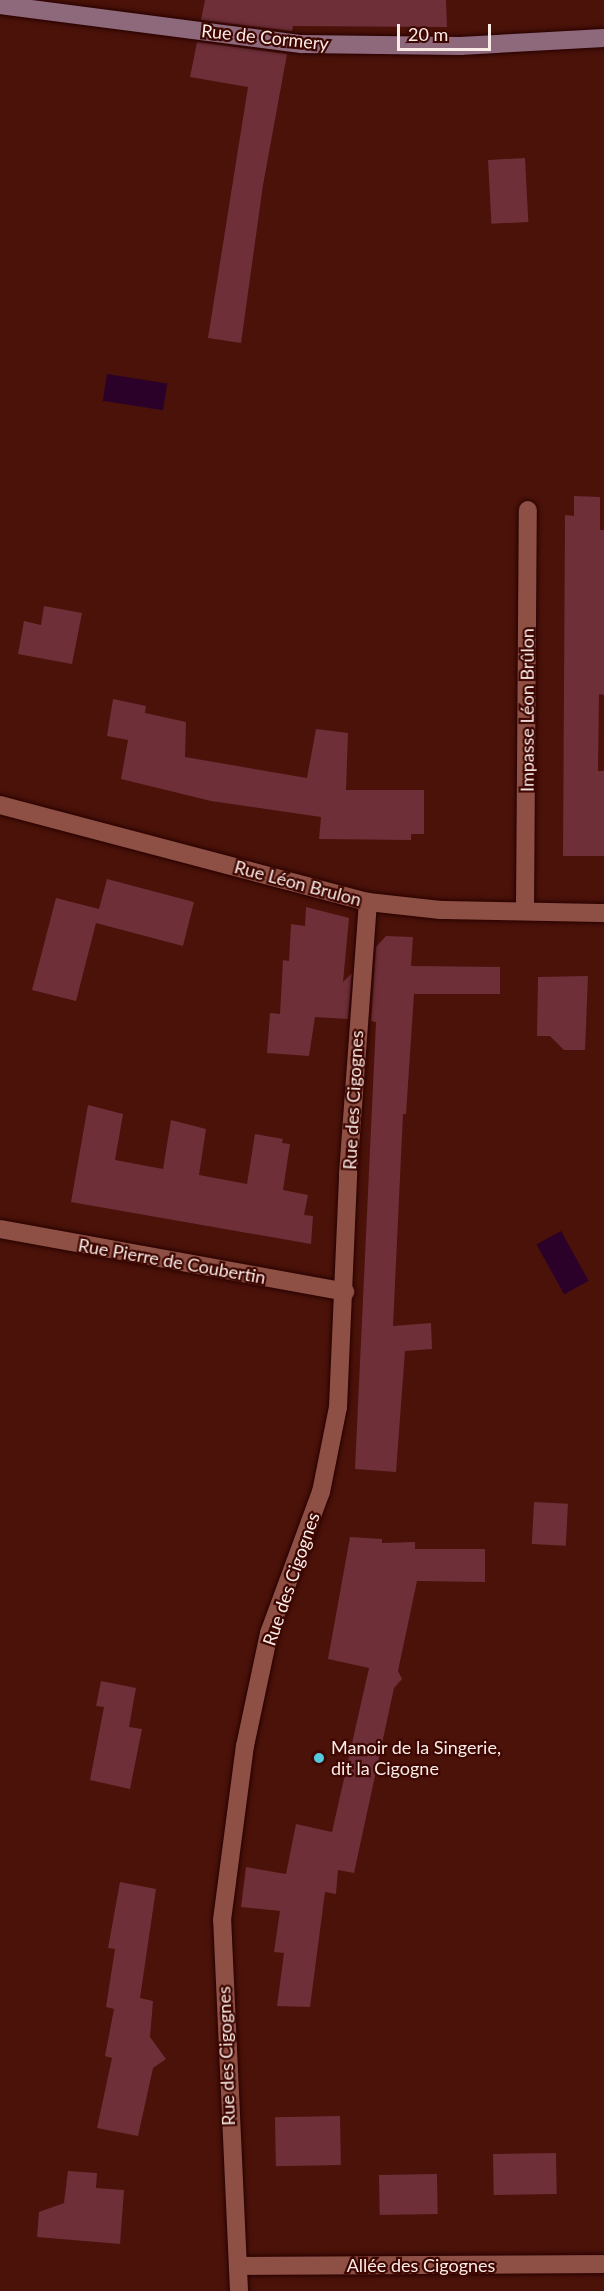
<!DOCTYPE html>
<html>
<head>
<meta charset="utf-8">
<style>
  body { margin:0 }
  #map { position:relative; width:604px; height:2291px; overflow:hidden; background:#4a1209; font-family:Lato,sans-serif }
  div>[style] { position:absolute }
  .water>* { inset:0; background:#2c0129; transform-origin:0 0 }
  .building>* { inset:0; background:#6e2f39; transform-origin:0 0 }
  .roads { filter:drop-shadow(0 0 2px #280100) drop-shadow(0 0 2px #280100) }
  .minor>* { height:18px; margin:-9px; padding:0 9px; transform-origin:9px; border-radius:9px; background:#8e5044 }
  .tertiary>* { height:18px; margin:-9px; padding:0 9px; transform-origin:9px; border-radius:9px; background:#8e5044 }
  .secondary>* { height:18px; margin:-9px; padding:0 9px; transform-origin:9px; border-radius:9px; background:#8e697c }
  .dots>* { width:16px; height:16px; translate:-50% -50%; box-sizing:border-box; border:3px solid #3e0701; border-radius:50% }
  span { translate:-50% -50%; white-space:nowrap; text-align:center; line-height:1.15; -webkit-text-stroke:4.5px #3e0701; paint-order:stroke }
  .street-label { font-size:18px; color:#faebe7 }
  .poi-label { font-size:18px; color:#faebe7 }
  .left { translate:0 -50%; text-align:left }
  .scale { position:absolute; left:397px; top:24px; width:94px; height:27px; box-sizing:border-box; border:3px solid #faebe7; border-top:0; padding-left:8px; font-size:18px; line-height:21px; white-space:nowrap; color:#faebe7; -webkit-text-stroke:4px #3e0701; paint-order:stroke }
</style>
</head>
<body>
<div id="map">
  <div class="water">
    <div style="left:107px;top:374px;width:61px;height:27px;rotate:9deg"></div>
    <div style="left:561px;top:1231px;width:57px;height:28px;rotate:61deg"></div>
  </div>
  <div class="building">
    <div style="clip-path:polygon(205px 0,446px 0,447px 27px,293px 26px,292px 31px,201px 20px)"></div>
    <div style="clip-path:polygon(197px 42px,287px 54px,263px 185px,241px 343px,208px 338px,248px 87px,190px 77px)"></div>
    <div style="left:525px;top:158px;width:64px;height:37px;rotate:87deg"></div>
    <div style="clip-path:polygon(574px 496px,600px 497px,600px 530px,604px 530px,604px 695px,599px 694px,598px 771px,604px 771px,604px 856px,563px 856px,565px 515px,574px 516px)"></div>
    <div style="clip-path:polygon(44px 606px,82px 613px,72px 664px,18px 654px,24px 621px,41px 625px)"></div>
    <div style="clip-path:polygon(113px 699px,146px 706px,145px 713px,186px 722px,185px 757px,307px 778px,316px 729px,348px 733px,346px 790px,424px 790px,424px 834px,411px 834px,411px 840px,319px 839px,321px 817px,211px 801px,121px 779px,128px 740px,107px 736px)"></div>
    <div style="clip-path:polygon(107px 879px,194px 902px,183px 946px,96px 923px,76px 1001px,32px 990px,56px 898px,99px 909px)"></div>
    <div style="clip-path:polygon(306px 907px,349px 918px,343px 982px,352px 973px,348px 1019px,315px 1017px,309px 1056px,267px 1053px,270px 1013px,280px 1014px,283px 960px,289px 961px,291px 924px,305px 926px)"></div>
    <div style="clip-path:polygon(386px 936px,413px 937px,411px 966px,500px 967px,500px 994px,414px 994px,406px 1114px,403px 1114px,393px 1326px,431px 1323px,432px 1349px,405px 1351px,396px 1472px,355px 1469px,376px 1022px,371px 1021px,376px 947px)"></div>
    <div style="clip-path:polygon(588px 976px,585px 1050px,564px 1050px,550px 1036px,537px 1036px,538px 977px)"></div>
    <div style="clip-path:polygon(88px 1105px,123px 1114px,115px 1160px,163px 1169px,171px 1120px,206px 1129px,199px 1175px,247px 1184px,255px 1134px,283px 1139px,282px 1143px,290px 1144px,283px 1190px,308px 1195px,304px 1215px,313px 1216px,311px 1244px,71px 1202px)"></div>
    <div style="left:534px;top:1502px;width:34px;height:42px;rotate:3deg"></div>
    <div style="clip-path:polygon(350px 1537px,382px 1539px,382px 1543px,415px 1542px,415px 1549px,485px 1549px,485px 1582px,417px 1581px,398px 1671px,402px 1679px,394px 1688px,354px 1873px,338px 1870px,336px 1894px,325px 1892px,310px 2007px,277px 2006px,284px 1953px,274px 1952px,280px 1911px,241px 1907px,246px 1867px,286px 1874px,296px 1824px,332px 1832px,369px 1668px,328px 1659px)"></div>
    <div style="clip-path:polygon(101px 1681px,136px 1688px,129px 1727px,142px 1729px,130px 1789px,90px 1780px,104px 1707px,96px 1706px)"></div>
    <div style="clip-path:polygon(120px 1882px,156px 1889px,140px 1998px,153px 2001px,150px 2037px,166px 2059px,153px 2068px,138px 2136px,97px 2128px,112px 2058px,105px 2056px,114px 2009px,106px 2007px,115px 1949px,108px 1948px)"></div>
    <div style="left:340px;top:2116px;width:49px;height:65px;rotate:89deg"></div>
    <div style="left:556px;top:2153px;width:41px;height:63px;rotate:89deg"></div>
    <div style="clip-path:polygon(68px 2171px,97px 2173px,96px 2188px,124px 2190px,120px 2244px,37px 2237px,39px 2212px,64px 2203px)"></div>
    <div style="left:437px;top:2174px;width:40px;height:58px;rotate:89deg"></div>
  </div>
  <div class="roads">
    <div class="minor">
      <div style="left:525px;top:911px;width:401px;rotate:-89.6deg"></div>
      <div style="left:0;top:1229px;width:351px;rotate:10.3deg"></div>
      <div style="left:238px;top:2266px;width:366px;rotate:-0.3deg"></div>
      <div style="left:239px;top:2291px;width:371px;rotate:-92.6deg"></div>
      <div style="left:222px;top:1920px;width:176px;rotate:-82.5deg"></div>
      <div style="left:245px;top:1746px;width:116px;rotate:-78deg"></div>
      <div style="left:269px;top:1633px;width:150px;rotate:-69.8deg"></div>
      <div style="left:321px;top:1492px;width:87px;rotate:-78.7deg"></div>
      <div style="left:338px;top:1407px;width:233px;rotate:-87.5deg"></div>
      <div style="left:348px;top:1174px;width:273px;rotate:-85.8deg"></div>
    </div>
    <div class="tertiary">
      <div style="left:0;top:805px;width:381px;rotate:14.8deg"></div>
      <div style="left:368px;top:902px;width:73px;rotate:6.3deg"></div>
      <div style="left:441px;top:910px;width:163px;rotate:1.1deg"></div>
    </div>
    <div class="secondary">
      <div style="left:0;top:5px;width:304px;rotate:7.4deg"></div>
      <div style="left:301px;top:44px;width:159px;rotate:0.7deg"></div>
      <div style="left:460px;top:46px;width:144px;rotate:-3.2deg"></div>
    </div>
  </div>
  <div class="dots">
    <div style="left:319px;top:1758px;background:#55cadf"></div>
  </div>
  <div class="street-label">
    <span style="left:265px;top:37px;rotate:6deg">Rue de Cormery</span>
    <span style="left:527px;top:710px;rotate:-90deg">Impasse Léon Brûlon</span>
    <span style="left:298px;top:883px;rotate:15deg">Rue Léon Brulon</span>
    <span style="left:353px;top:1100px;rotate:-87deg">Rue des Cigognes</span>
    <span style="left:172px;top:1261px;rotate:10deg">Rue Pierre de Coubertin</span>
    <span style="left:291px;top:1579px;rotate:-71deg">Rue des Cigognes</span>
    <span style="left:226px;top:2056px;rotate:-92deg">Rue des Cigognes</span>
    <span style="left:421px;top:2265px">Allée des Cigognes</span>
  </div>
  <div class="poi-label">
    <span class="left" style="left:331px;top:1758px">Manoir de la Singerie,<br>dit la Cigogne</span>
  </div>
  <div class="scale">20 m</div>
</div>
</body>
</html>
